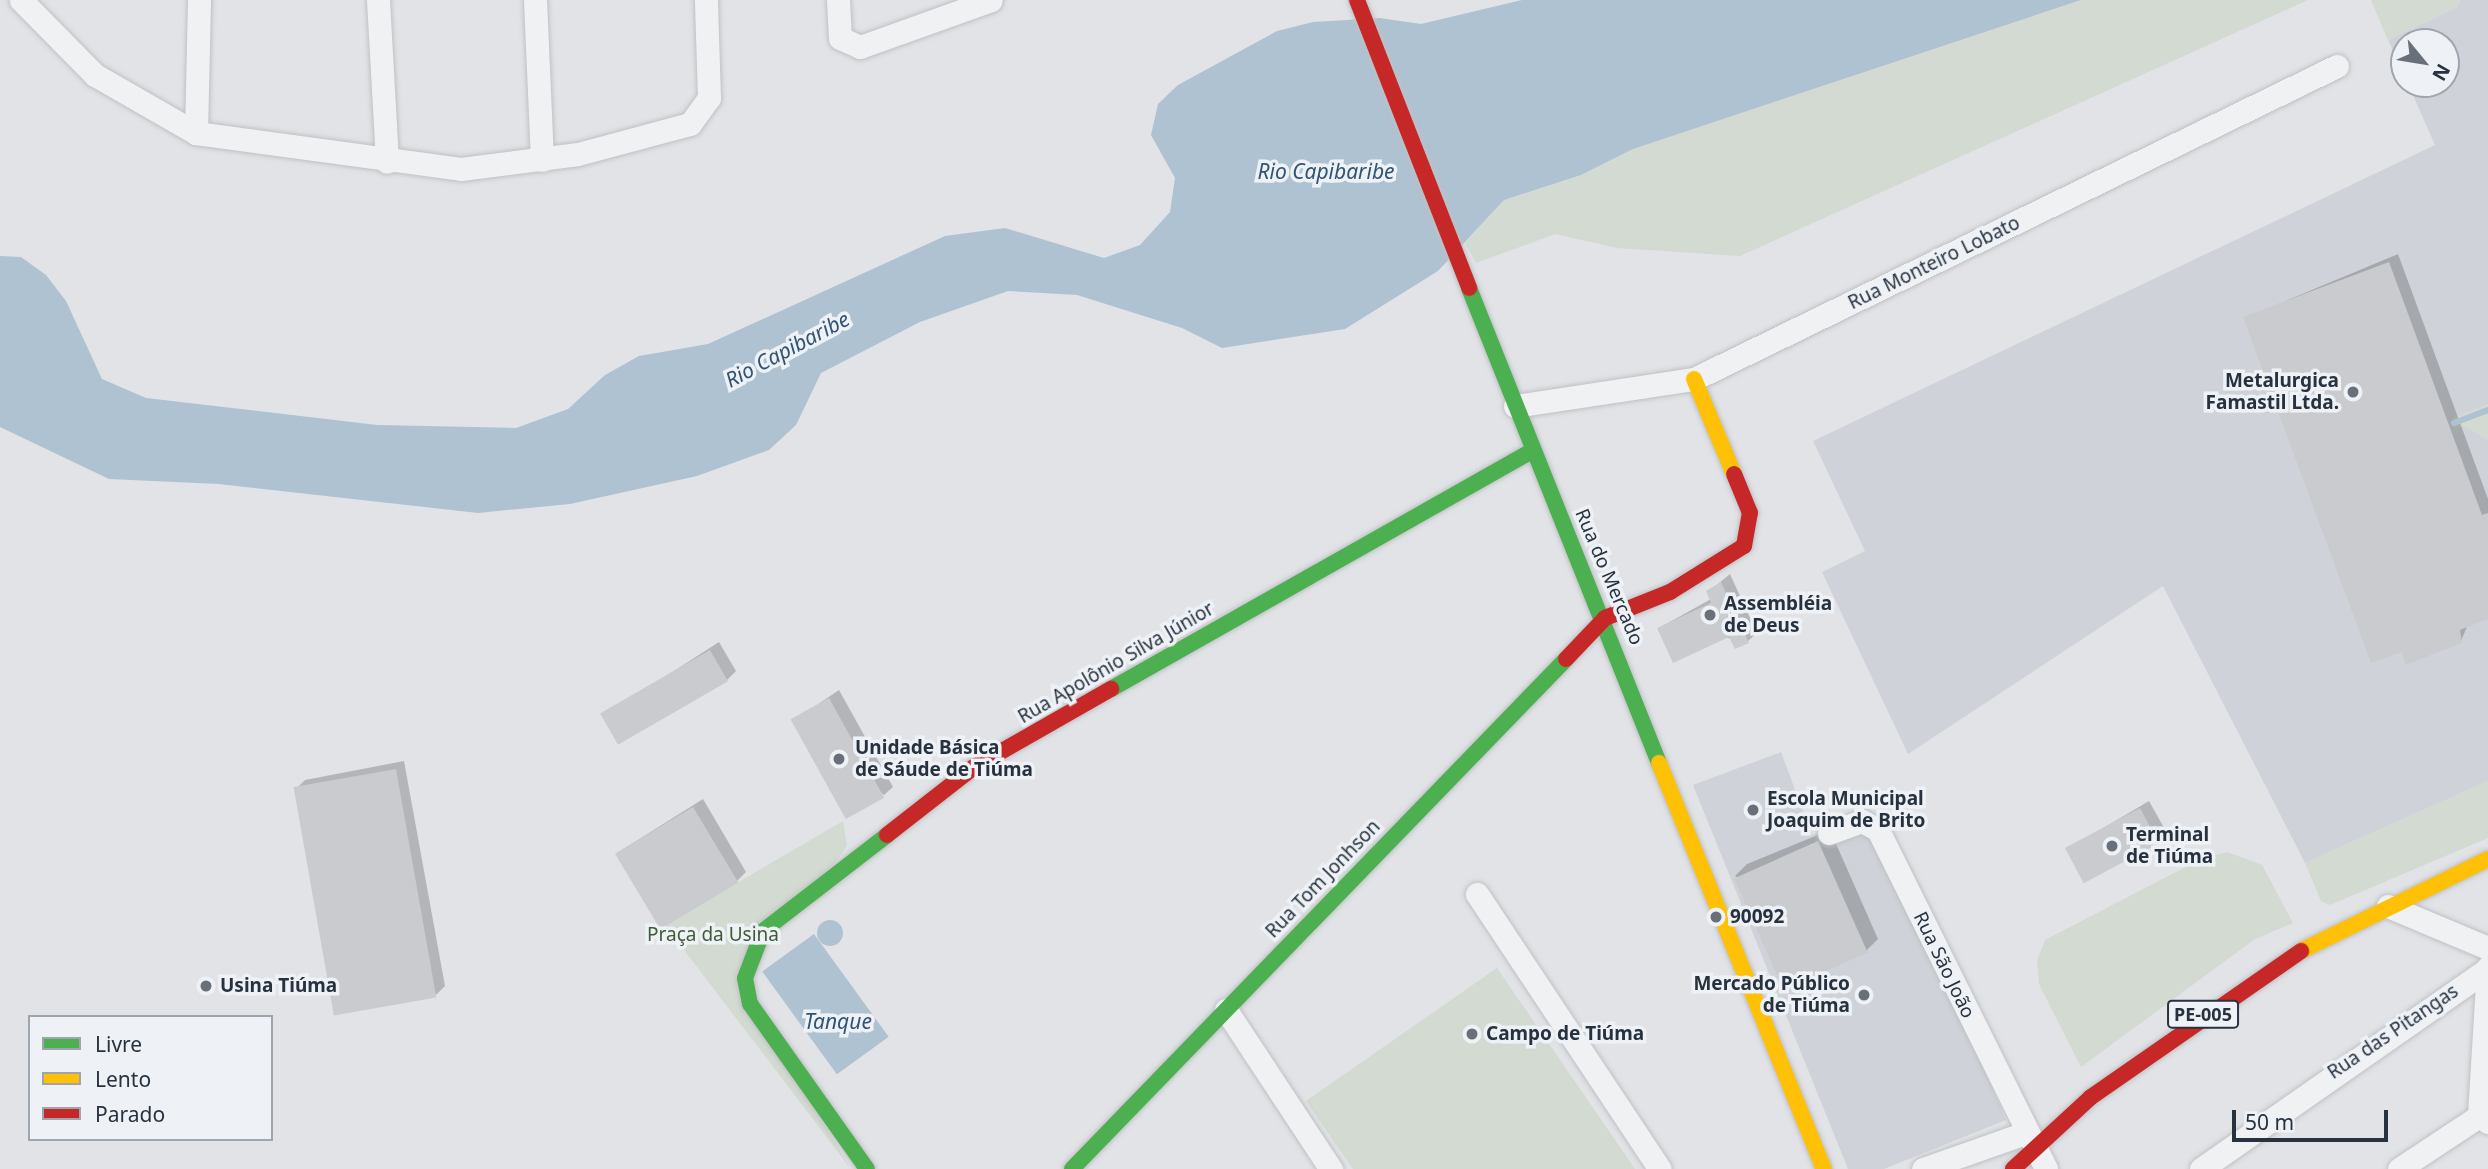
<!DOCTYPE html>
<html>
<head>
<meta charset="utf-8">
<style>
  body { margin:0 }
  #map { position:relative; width:2488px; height:1169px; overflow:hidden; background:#e1e3e6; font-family:"Noto Sans",sans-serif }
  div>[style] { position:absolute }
  .built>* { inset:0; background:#cfd3d9 }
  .green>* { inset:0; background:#d2dad1 }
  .water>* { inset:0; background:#afc2d1; transform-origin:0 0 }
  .round { border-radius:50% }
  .shadow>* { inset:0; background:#0003 }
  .stream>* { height:6px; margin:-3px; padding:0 3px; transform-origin:3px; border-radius:3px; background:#afc2d1 }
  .building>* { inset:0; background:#c9cbce; transform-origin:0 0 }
  .roads { filter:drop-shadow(0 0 2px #bfc1c4) drop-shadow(0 0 2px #bfc1c4) }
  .street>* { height:23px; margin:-11.5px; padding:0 11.5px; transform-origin:11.5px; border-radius:11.5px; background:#f0f1f3 }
  .fast>* { height:16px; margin:-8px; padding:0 8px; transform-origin:8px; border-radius:8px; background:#4caf50 }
  .slow>* { height:16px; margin:-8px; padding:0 8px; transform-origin:8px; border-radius:8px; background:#ffc107 }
  .jam>* { height:16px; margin:-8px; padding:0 8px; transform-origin:8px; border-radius:8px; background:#c62828 }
  .dots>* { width:19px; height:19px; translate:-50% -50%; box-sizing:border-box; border:4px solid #eef2f6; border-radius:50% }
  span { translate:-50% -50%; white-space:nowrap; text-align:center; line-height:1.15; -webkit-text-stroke:7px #eef2f6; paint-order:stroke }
  .shield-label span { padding:2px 5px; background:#eef2f6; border:2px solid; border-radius:5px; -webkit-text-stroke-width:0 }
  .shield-label { font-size:18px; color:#28323f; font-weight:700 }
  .street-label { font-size:19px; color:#28323f }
  .poi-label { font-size:19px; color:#28323f; font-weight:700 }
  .right { translate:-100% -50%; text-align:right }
  .left { translate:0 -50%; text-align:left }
  .park-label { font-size:19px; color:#3f5b35 }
  .water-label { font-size:21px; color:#325473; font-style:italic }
  .legend { position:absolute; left:28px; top:1015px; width:245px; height:126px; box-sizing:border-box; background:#eef2f6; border:2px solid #9fa5ad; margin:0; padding:9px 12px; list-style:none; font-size:21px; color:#28323f }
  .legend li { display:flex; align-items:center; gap:14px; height:35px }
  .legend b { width:35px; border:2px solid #9fa5ad }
  .north { position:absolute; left:2390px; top:28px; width:70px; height:70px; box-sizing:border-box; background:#eef2f6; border:2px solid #9fa5ad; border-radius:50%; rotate:120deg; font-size:19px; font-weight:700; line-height:28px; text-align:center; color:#28323f }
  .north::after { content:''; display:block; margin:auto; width:24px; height:32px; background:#697079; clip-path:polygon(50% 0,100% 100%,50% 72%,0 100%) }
  .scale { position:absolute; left:2232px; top:1110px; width:156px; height:32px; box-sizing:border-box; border:4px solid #28323f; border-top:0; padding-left:9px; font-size:21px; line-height:24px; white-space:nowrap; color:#28323f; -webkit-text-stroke:5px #eef2f6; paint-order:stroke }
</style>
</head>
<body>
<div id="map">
  <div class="built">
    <div style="clip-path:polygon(2460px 0,2488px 0,2488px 781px,2305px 863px,2163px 586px,1908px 754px,1822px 572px,1865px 551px,1813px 441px,2435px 145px,2408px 84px,2446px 84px,2446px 42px,2404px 42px,2404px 75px,2388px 40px,2457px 7px)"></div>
    <div style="clip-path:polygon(1781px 752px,1812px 835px,1874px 813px,2006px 1120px,1884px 1169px,1848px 1169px,1693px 785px)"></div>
  </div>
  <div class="green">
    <div style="clip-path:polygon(2081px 0,2308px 0,1740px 256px,1617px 248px,1555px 234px,1476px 263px,1465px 243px,1504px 200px,1581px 175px,1633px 149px)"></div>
    <div style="clip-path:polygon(2371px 0,2460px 0,2457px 7px,2388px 40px)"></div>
    <div style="clip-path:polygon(2488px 404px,2488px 440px,2464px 426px,2456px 429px,2452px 418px)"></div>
    <div style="clip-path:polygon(2488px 781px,2488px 838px,2330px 905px,2321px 901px,2305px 863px)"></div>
    <div style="clip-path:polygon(843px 821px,847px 845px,838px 859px,735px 975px,851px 1169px,665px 925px)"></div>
    <div style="clip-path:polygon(2227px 852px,2262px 865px,2293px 923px,2255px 939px,2081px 1067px,2039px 984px,2037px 961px,2045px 940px,2203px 858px)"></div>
    <div style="clip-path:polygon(1497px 968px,1635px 1169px,1353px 1169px,1306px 1101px)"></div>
  </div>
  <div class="water">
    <div style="clip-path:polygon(1522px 0,2081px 0,1633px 149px,1581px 175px,1504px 200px,1438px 271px,1345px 329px,1222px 348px,1182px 328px,1077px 295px,1008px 291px,920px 322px,821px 373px,796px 425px,769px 450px,697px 476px,570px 504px,478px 513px,219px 484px,109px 479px,0 427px,0 256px,21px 257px,46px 275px,66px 301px,102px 379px,146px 398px,377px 425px,516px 428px,568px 409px,605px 375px,639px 356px,708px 344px,945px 236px,1005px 228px,1104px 258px,1140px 245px,1170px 212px,1175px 178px,1151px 135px,1158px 104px,1178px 85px,1277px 31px,1313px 22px,1380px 18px,1421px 24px)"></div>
    <div class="round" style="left:817px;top:920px;width:26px;height:26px"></div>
    <div style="left:814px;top:934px;width:127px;height:64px;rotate:54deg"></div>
  </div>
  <div class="shadow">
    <div style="clip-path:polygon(2398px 254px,2488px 499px,2488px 617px,2468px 624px,2461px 641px,2403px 649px,2245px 318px)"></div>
    <div style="clip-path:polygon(1730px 574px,1757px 633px,1748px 641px,1659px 628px,1711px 599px,1708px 592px)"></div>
    <div style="clip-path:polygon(719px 642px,736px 671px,727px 680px,604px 716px)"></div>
    <div style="clip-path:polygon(839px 690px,893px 787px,884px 795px,793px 721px)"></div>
    <div style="clip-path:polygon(404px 761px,445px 986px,436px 995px,296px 789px,305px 780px)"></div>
    <div style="clip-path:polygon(703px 799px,746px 872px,737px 881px,617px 853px)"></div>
    <div style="clip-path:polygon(2149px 801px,2167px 833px,2158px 842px,2068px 849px)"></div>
    <div style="clip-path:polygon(1830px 830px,1878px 939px,1866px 951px,1735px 876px,1747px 864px)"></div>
  </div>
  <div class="stream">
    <div style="left:2454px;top:423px;width:36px;rotate:-21deg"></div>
  </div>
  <div class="building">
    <div style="clip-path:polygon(2389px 262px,2482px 515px,2488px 513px,2488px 619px,2460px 630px,2462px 643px,2405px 665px,2402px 652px,2371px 663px,2243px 317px)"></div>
    <div style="clip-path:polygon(1721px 582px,1749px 643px,1735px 649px,1729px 637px,1673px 663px,1657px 628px,1711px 603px,1706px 591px)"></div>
    <div style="left:710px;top:650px;width:36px;height:127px;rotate:60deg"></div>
    <div style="left:829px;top:698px;width:114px;height:44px;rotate:61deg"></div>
    <div style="left:396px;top:769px;width:232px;height:104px;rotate:80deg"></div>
    <div style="left:693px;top:807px;width:88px;height:91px;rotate:59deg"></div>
    <div style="left:2140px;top:808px;width:40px;height:85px;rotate:62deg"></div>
    <div style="left:1818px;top:841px;width:122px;height:92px;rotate:66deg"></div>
  </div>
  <div class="roads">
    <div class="street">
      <div style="left:21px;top:0;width:105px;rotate:45.4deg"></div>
      <div style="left:95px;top:75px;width:116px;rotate:29.9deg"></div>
      <div style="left:196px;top:133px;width:267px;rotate:7.7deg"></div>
      <div style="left:461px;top:169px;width:118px;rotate:-7.3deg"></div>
      <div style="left:578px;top:154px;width:116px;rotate:-15deg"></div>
      <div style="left:690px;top:124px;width:32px;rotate:-54deg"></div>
      <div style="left:709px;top:98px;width:98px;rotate:-91.8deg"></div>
      <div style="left:378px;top:0;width:162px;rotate:86.8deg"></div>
      <div style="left:535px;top:0;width:160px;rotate:87.5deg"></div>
      <div style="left:838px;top:0;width:38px;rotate:87deg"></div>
      <div style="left:840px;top:38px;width:22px;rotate:24deg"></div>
      <div style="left:860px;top:47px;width:139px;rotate:-19.7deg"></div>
      <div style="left:196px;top:133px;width:133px;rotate:-88.7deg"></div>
      <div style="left:1515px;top:406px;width:181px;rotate:-8.6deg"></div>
      <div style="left:1694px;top:379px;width:715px;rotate:-25.96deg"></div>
      <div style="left:1829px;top:833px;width:35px;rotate:-20deg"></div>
      <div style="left:1862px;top:821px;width:18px;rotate:29deg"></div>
      <div style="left:1878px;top:830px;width:378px;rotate:63.6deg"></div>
      <div style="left:1477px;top:894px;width:330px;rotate:56.4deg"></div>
      <div style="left:2388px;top:906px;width:108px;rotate:22.8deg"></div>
      <div style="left:2488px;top:967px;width:149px;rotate:93.5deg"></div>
      <div style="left:2479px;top:1116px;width:11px;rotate:34deg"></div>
      <div style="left:1226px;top:1010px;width:191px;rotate:56.6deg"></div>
      <div style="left:1923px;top:1169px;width:108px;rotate:-19.4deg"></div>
      <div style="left:2201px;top:1169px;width:346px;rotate:-34.9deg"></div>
      <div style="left:2399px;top:1169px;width:96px;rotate:-33.5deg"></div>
    </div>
    <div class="fast">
      <div style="left:1469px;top:288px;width:512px;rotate:68.2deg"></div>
      <div style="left:1111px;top:689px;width:484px;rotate:-29.5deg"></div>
      <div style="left:867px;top:1169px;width:202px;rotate:-125.3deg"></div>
      <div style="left:750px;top:1004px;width:26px;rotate:-101deg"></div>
      <div style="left:745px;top:978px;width:50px;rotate:-69deg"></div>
      <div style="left:763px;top:931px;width:157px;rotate:-37.7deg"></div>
      <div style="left:1072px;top:1169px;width:710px;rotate:-45.91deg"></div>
    </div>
    <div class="slow">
      <div style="left:1694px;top:379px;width:103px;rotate:67.2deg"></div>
      <div style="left:1659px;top:763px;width:438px;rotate:67.9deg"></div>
      <div style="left:2301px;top:951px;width:208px;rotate:-26.2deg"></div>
    </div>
    <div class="jam">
      <div style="left:1357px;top:0;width:309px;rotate:68.7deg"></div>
      <div style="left:1566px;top:659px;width:57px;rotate:-46.4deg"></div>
      <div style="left:1605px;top:618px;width:70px;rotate:-21.8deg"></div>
      <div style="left:1670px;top:592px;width:87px;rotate:-31.9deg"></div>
      <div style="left:1744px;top:546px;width:34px;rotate:-80deg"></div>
      <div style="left:1750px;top:513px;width:42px;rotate:-112.3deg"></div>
      <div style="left:887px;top:835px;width:110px;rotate:-38deg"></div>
      <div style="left:974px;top:767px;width:158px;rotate:-29.7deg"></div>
      <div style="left:2013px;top:1169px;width:106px;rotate:-42.7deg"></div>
      <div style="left:2091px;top:1097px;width:256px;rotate:-34.8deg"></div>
    </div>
  </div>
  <div class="dots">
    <div style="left:2353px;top:392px;background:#697079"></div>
    <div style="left:1710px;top:615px;background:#697079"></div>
    <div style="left:839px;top:759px;background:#697079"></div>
    <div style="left:1753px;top:810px;background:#697079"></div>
    <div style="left:2112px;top:846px;background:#697079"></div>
    <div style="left:1716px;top:917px;background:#697079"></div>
    <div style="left:206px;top:986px;background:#697079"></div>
    <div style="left:1864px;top:995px;background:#697079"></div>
    <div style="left:1472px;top:1034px;background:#697079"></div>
  </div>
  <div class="shield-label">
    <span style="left:2203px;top:1014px">PE-005</span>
  </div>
  <div class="street-label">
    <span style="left:1934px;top:263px;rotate:-26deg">Rua Monteiro Lobato</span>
    <span style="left:1609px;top:577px;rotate:67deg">Rua do Mercado</span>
    <span style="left:1116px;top:663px;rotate:-30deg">Rua Apolônio Silva Júnior</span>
    <span style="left:1323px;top:879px;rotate:-46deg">Rua Tom Jonhson</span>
    <span style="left:1944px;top:965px;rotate:64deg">Rua São João</span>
    <span style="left:2393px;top:1032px;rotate:-34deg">Rua das Pitangas</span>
  </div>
  <div class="poi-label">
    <span class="right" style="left:2339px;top:392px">Metalurgica<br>Famastil Ltda.</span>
    <span class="left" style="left:1724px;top:615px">Assembléia<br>de Deus</span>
    <span class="left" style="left:855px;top:759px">Unidade Básica<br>de Sáude de Tiúma</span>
    <span class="left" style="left:1767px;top:810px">Escola Municipal<br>Joaquim de Brito</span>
    <span class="left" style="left:2126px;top:846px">Terminal<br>de Tiúma</span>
    <span class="left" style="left:1730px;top:917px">90092</span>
    <span class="right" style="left:1850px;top:995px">Mercado Público<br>de Tiúma</span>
    <span class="left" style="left:220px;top:986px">Usina Tiúma</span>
    <span class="left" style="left:1486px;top:1034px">Campo de Tiúma</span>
  </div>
  <div class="park-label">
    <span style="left:713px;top:935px">Praça da Usina</span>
  </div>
  <div class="water-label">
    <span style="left:1326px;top:171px">Rio Capibaribe</span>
    <span style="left:787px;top:349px;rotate:-28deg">Rio Capibaribe</span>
    <span style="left:838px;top:1021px">Tanque</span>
  </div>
  <ul class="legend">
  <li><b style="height:9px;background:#4caf50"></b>Livre</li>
  <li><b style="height:9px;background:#ffc107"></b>Lento</li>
  <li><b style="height:9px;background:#c62828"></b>Parado</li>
  </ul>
  <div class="north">N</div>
  <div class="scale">50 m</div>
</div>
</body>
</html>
